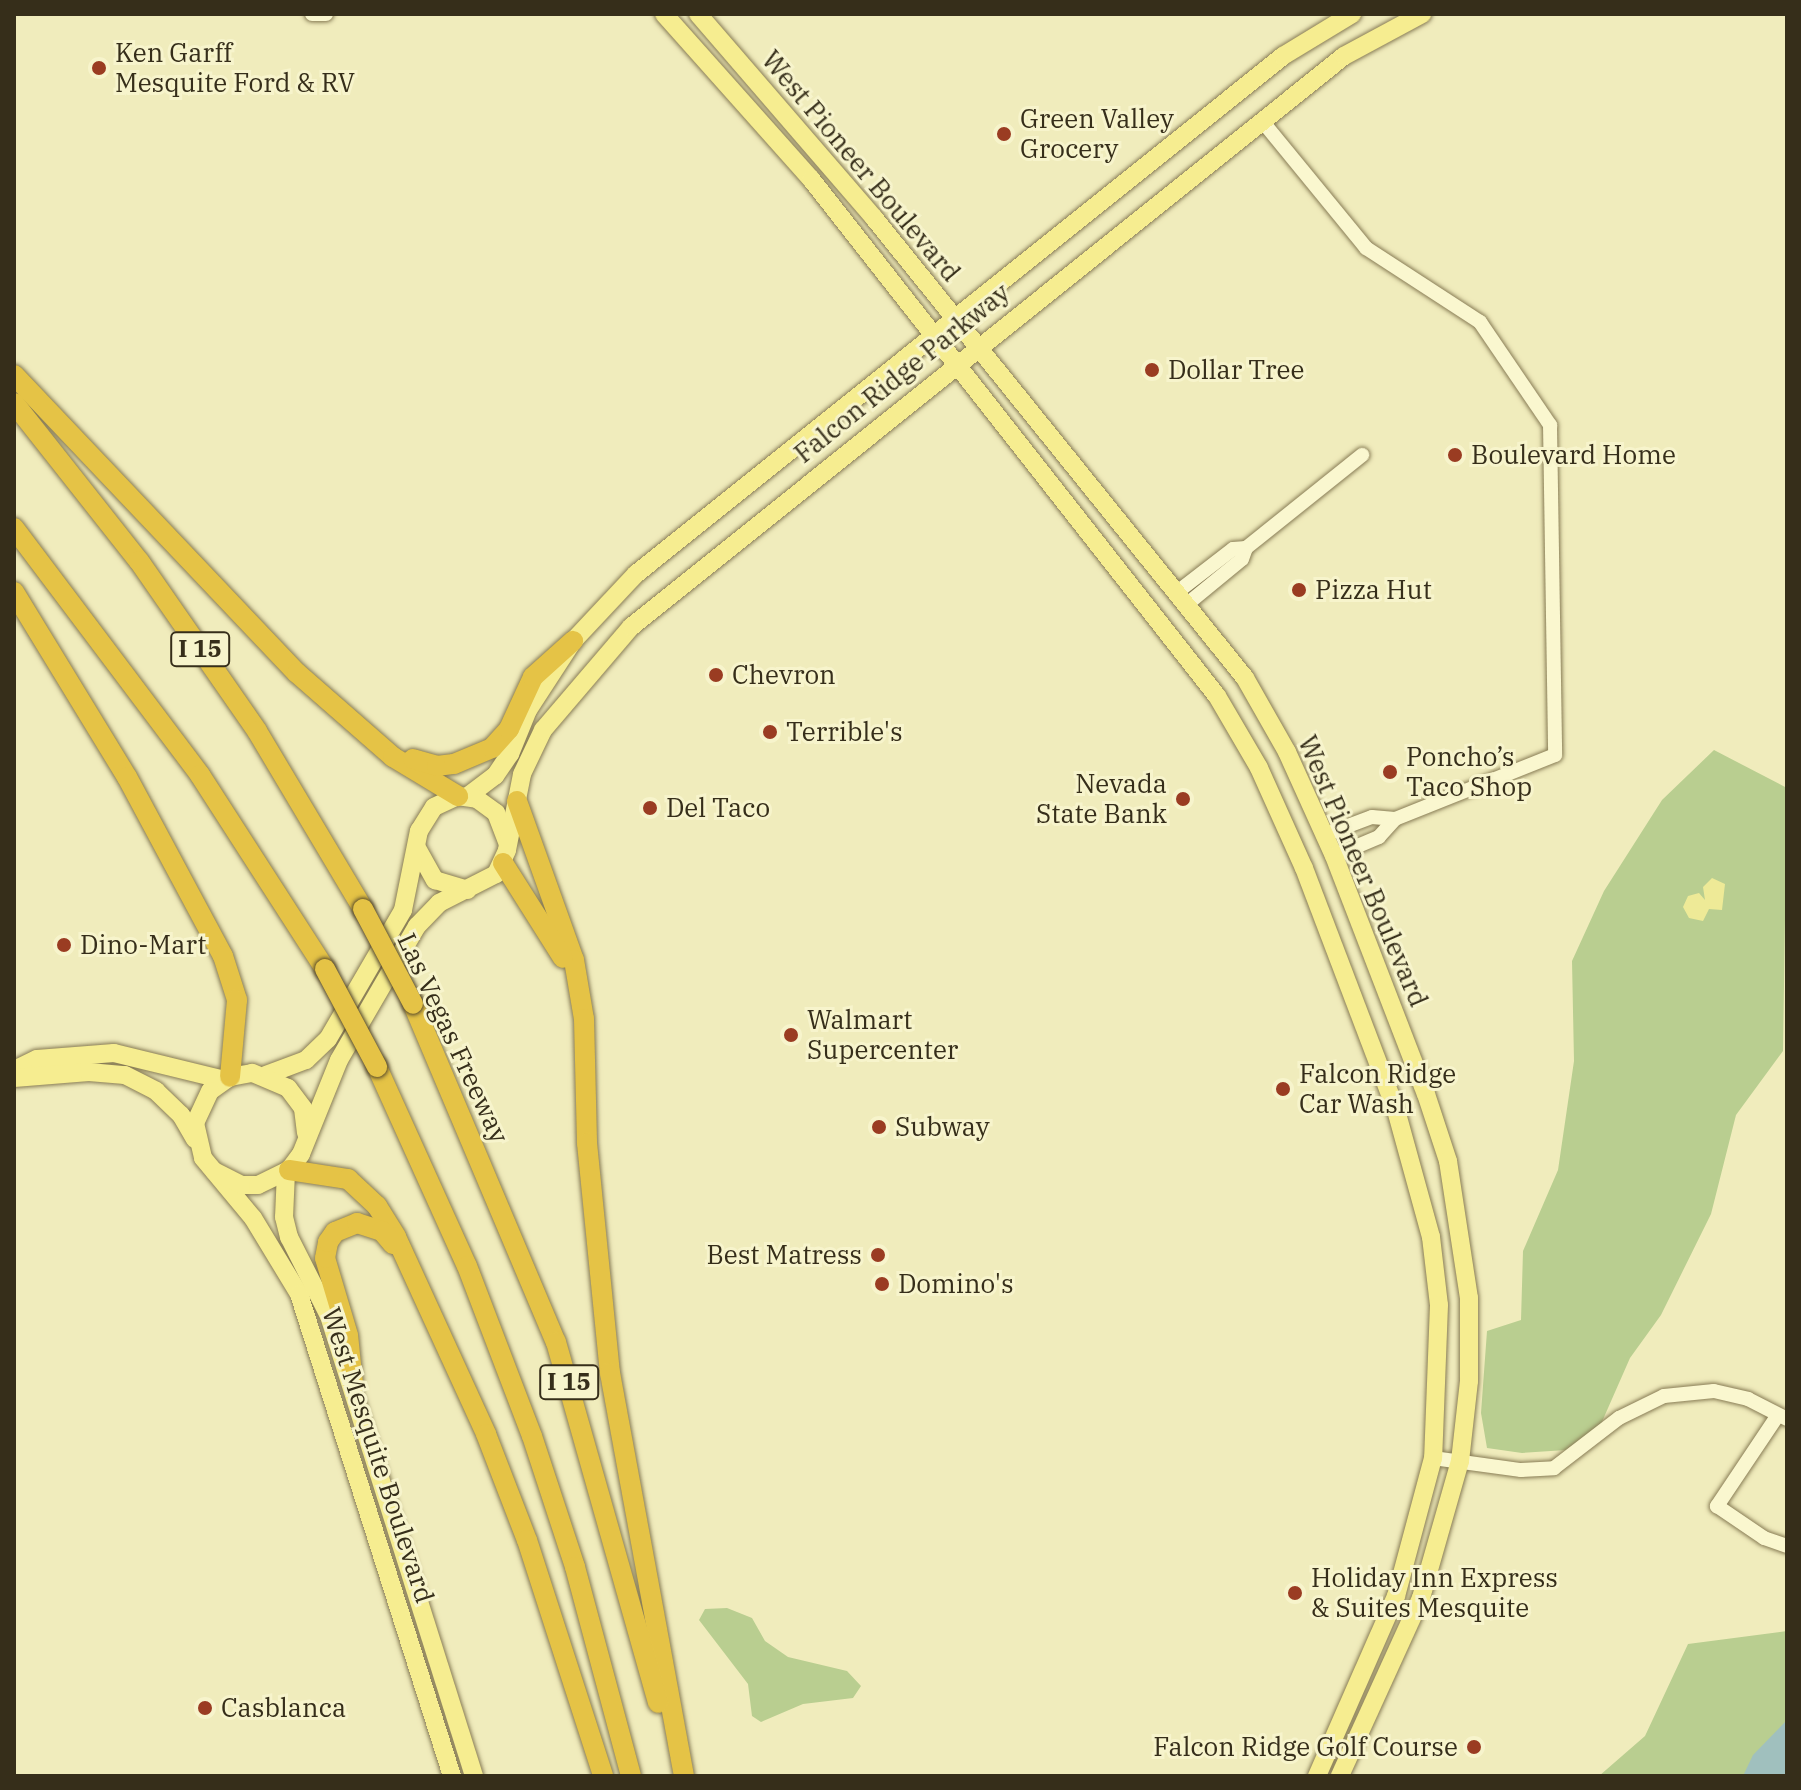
<!DOCTYPE html>
<html>
<head>
<meta charset="utf-8">
<style>
  body { margin:0 }
  #map { position:relative; width:1801px; height:1790px; overflow:hidden; background:#f0ecbc; font-family:"IBM Plex Serif",serif }
  div>[style] { position:absolute }
  .green>* { inset:0; background:#b9ce90 }
  .sand>* { inset:0; background:#eeea97 }
  .water>* { inset:0; background:#a0c0be }
  .roads { filter:drop-shadow(0 0 2px #887c55) drop-shadow(0 0 2px #887c55) }
  .minor>* { height:14px; margin:-7px; padding:0 7px; transform-origin:7px; border-radius:7px; background:#faf7cf }
  .major>* { height:18px; margin:-9px; padding:0 9px; transform-origin:9px; border-radius:9px; background:#f6ed90 }
  .highway>* { height:20px; margin:-10px; padding:0 10px; transform-origin:10px; border-radius:10px; background:#e5c346 }
  .bridges { filter:drop-shadow(0 0 2px #55482a) drop-shadow(0 0 2px #55482a) }
  .highway-bridge>* { height:20px; margin:-10px; padding:0 10px; transform-origin:10px; border-radius:10px; background:#e5c346 }
  .dots>* { width:22px; height:22px; translate:-50% -50%; box-sizing:border-box; border:4px solid #f7f4cc; border-radius:50% }
  span { translate:-50% -50%; white-space:nowrap; text-align:center; line-height:1.15; -webkit-text-stroke:6px #f7f4cc; paint-order:stroke }
  .shield-label span { padding:2px 6px; background:#f7f4cc; border:2px solid; border-radius:6px; -webkit-text-stroke-width:0 }
  .shield-label { font-size:24px; color:#362e1a; font-weight:700 }
  .poi-label { font-size:26px; color:#362e1a }
  .left { translate:0 -50%; text-align:left }
  .right { translate:-100% -50%; text-align:right }
  .street-label { font-size:26px; color:#362e1a }
  .frame { position:absolute; inset:0; border:16px solid #362e1a; pointer-events:none }
</style>
</head>
<body>
<div id="map">
  <div class="green">
    <div style="clip-path:polygon(1714px 750px,1787px 788px,1783px 1051px,1736px 1115px,1711px 1214px,1661px 1315px,1630px 1358px,1601px 1424px,1566px 1450px,1522px 1453px,1487px 1448px,1481px 1413px,1487px 1331px,1521px 1320px,1523px 1251px,1558px 1170px,1574px 1061px,1572px 961px,1604px 891px,1662px 800px)"></div>
    <div style="clip-path:polygon(727px 1608px,752px 1618px,765px 1641px,788px 1657px,847px 1671px,861px 1686px,853px 1698px,803px 1704px,761px 1722px,752px 1716px,748px 1684px,699px 1620px,705px 1609px)"></div>
    <div style="clip-path:polygon(1787px 1631px,1787px 1776px,1599px 1776px,1645px 1736px,1688px 1644px)"></div>
  </div>
  <div class="sand">
    <div style="clip-path:polygon(1712px 878px,1725px 884px,1722px 910px,1709px 909px,1703px 921px,1689px 918px,1683px 907px,1688px 896px,1699px 893px,1705px 900px,1703px 887px)"></div>
  </div>
  <div class="water">
    <div style="clip-path:polygon(1787px 1720px,1787px 1776px,1743px 1776px,1753px 1755px)"></div>
  </div>
  <div class="roads">
    <div class="minor">
      <div style="left:312px;top:14px;width:14px"></div>
      <div style="left:1263px;top:122px;width:163px;rotate:50.7deg"></div>
      <div style="left:1366px;top:248px;width:136px;rotate:33deg"></div>
      <div style="left:1480px;top:322px;width:125px;rotate:55.8deg"></div>
      <div style="left:1550px;top:425px;width:330px;rotate:89.1deg"></div>
      <div style="left:1555px;top:755px;width:172px;rotate:158.2deg"></div>
      <div style="left:1395px;top:819px;width:24px;rotate:132deg"></div>
      <div style="left:1379px;top:837px;width:49px;rotate:157.1deg"></div>
      <div style="left:1176px;top:593px;width:72px;rotate:-37.7deg"></div>
      <div style="left:1233px;top:549px;width:13px;rotate:-4deg"></div>
      <div style="left:1246px;top:548px;width:149px;rotate:-38.7deg"></div>
      <div style="left:1186px;top:605px;width:72px;rotate:-39.4deg"></div>
      <div style="left:1242px;top:559px;width:12px;rotate:-70deg"></div>
      <div style="left:1324px;top:835px;width:51px;rotate:-20.6deg"></div>
      <div style="left:1372px;top:817px;width:23px;rotate:5deg"></div>
      <div style="left:1778px;top:1415px;width:110px;rotate:123.8deg"></div>
      <div style="left:1717px;top:1506px;width:57px;rotate:34.2deg"></div>
      <div style="left:1764px;top:1538px;width:24px;rotate:19deg"></div>
      <div style="left:1433px;top:1458px;width:89px;rotate:7.8deg"></div>
      <div style="left:1521px;top:1470px;width:33px;rotate:-3deg"></div>
      <div style="left:1554px;top:1468px;width:82px;rotate:-37.6deg"></div>
      <div style="left:1619px;top:1418px;width:50px;rotate:-26.1deg"></div>
      <div style="left:1664px;top:1396px;width:50px;rotate:-5.7deg"></div>
      <div style="left:1714px;top:1391px;width:35px;rotate:13deg"></div>
      <div style="left:1748px;top:1399px;width:44px;rotate:27.1deg"></div>
    </div>
    <div class="major">
      <div style="left:664px;top:14px;width:221px;rotate:48.3deg"></div>
      <div style="left:811px;top:179px;width:657px;rotate:51.86deg"></div>
      <div style="left:1217px;top:696px;width:83px;rotate:59.7deg"></div>
      <div style="left:1259px;top:768px;width:110px;rotate:65.8deg"></div>
      <div style="left:1304px;top:868px;width:259px;rotate:69.2deg"></div>
      <div style="left:1396px;top:1110px;width:132px;rotate:74.6deg"></div>
      <div style="left:1431px;top:1237px;width:68px;rotate:83.3deg"></div>
      <div style="left:1439px;top:1305px;width:153px;rotate:92.2deg"></div>
      <div style="left:1433px;top:1458px;width:143px;rotate:105deg"></div>
      <div style="left:1396px;top:1596px;width:197px;rotate:113.7deg"></div>
      <div style="left:698px;top:14px;width:269px;rotate:49.2deg"></div>
      <div style="left:874px;top:218px;width:591px;rotate:51.11deg"></div>
      <div style="left:1245px;top:678px;width:85px;rotate:60.4deg"></div>
      <div style="left:1287px;top:752px;width:114px;rotate:65.7deg"></div>
      <div style="left:1334px;top:856px;width:255px;rotate:68.9deg"></div>
      <div style="left:1426px;top:1094px;width:71px;rotate:71.8deg"></div>
      <div style="left:1448px;top:1161px;width:139px;rotate:81.3deg"></div>
      <div style="left:1469px;top:1298px;width:83px;rotate:90deg"></div>
      <div style="left:1469px;top:1381px;width:81px;rotate:96.4deg"></div>
      <div style="left:1460px;top:1461px;width:142px;rotate:105.9deg"></div>
      <div style="left:1421px;top:1598px;width:196px;rotate:114.5deg"></div>
      <div style="left:468px;top:796px;width:34px;rotate:-37deg"></div>
      <div style="left:495px;top:776px;width:27px;rotate:-56deg"></div>
      <div style="left:510px;top:754px;width:48px;rotate:-67.8deg"></div>
      <div style="left:528px;top:710px;width:82px;rotate:-56.9deg"></div>
      <div style="left:573px;top:641px;width:92px;rotate:-46.8deg"></div>
      <div style="left:636px;top:574px;width:829px;rotate:-38.68deg"></div>
      <div style="left:1283px;top:56px;width:81px;rotate:-31.3deg"></div>
      <div style="left:417px;top:848px;width:37px;rotate:61deg"></div>
      <div style="left:435px;top:880px;width:34px;rotate:17deg"></div>
      <div style="left:14px;top:1070px;width:25px;rotate:-26deg"></div>
      <div style="left:37px;top:1059px;width:77px;rotate:-4.5deg"></div>
      <div style="left:114px;top:1053px;width:114px;rotate:13.7deg"></div>
      <div style="left:266px;top:1075px;width:43px;rotate:-20.6deg"></div>
      <div style="left:306px;top:1060px;width:30px;rotate:-44deg"></div>
      <div style="left:328px;top:1039px;width:149px;rotate:-59.8deg"></div>
      <div style="left:403px;top:910px;width:81px;rotate:-78.6deg"></div>
      <div style="left:419px;top:831px;width:28px;rotate:-58deg"></div>
      <div style="left:434px;top:807px;width:26px;rotate:-25deg"></div>
      <div style="left:458px;top:796px;width:19px;rotate:9deg"></div>
      <div style="left:477px;top:799px;width:24px;rotate:36deg"></div>
      <div style="left:496px;top:813px;width:31px;rotate:69deg"></div>
      <div style="left:14px;top:1078px;width:75px;rotate:-4.6deg"></div>
      <div style="left:89px;top:1072px;width:36px;rotate:5deg"></div>
      <div style="left:125px;top:1075px;width:35px;rotate:27deg"></div>
      <div style="left:156px;top:1091px;width:35px;rotate:44deg"></div>
      <div style="left:181px;top:1115px;width:28px;rotate:60deg"></div>
      <div style="left:306px;top:1133px;width:25px;rotate:-97deg"></div>
      <div style="left:303px;top:1108px;width:25px;rotate:-127deg"></div>
      <div style="left:288px;top:1088px;width:39px;rotate:-157deg"></div>
      <div style="left:252px;top:1073px;width:22px;rotate:170deg"></div>
      <div style="left:230px;top:1077px;width:24px;rotate:145deg"></div>
      <div style="left:210px;top:1091px;width:35px;rotate:115deg"></div>
      <div style="left:195px;top:1123px;width:36px;rotate:77deg"></div>
      <div style="left:203px;top:1158px;width:78px;rotate:50.2deg"></div>
      <div style="left:253px;top:1218px;width:89px;rotate:58.8deg"></div>
      <div style="left:299px;top:1294px;width:506px;rotate:72.39deg"></div>
      <div style="left:214px;top:1171px;width:31px;rotate:27deg"></div>
      <div style="left:242px;top:1185px;width:16px"></div>
      <div style="left:258px;top:1185px;width:34px;rotate:-26deg"></div>
      <div style="left:289px;top:1170px;width:20px;rotate:-53deg"></div>
      <div style="left:301px;top:1154px;width:101px;rotate:-68deg"></div>
      <div style="left:339px;top:1060px;width:155px;rotate:-59.8deg"></div>
      <div style="left:417px;top:926px;width:32px;rotate:-46deg"></div>
      <div style="left:439px;top:903px;width:64px;rotate:-27deg"></div>
      <div style="left:496px;top:874px;width:26px;rotate:-65deg"></div>
      <div style="left:507px;top:850px;width:77px;rotate:-78.8deg"></div>
      <div style="left:522px;top:774px;width:49px;rotate:-64.5deg"></div>
      <div style="left:543px;top:730px;width:135px;rotate:-49.5deg"></div>
      <div style="left:631px;top:627px;width:913px;rotate:-38.69deg"></div>
      <div style="left:1344px;top:56px;width:89px;rotate:-28.3deg"></div>
      <div style="left:286px;top:1172px;width:45px;rotate:92.5deg"></div>
      <div style="left:284px;top:1217px;width:21px;rotate:76deg"></div>
      <div style="left:289px;top:1237px;width:89px;rotate:63.1deg"></div>
      <div style="left:329px;top:1316px;width:482px;rotate:72.5deg"></div>
    </div>
    <div class="highway">
      <div style="left:14px;top:375px;width:411px;rotate:46.5deg"></div>
      <div style="left:297px;top:673px;width:128px;rotate:41.2deg"></div>
      <div style="left:393px;top:757px;width:76px;rotate:31deg"></div>
      <div style="left:14px;top:403px;width:201px;rotate:51.7deg"></div>
      <div style="left:139px;top:561px;width:207px;rotate:55.2deg"></div>
      <div style="left:257px;top:731px;width:207px;rotate:59.2deg"></div>
      <div style="left:14px;top:528px;width:309px;rotate:53deg"></div>
      <div style="left:200px;top:775px;width:231px;rotate:57.2deg"></div>
      <div style="left:14px;top:592px;width:217px;rotate:58.6deg"></div>
      <div style="left:127px;top:777px;width:203px;rotate:61.8deg"></div>
      <div style="left:223px;top:956px;width:46px;rotate:72.3deg"></div>
      <div style="left:237px;top:1000px;width:77px;rotate:95.2deg"></div>
      <div style="left:413px;top:759px;width:25px;rotate:16deg"></div>
      <div style="left:437px;top:766px;width:17px;rotate:-7deg"></div>
      <div style="left:454px;top:764px;width:41px;rotate:-22.8deg"></div>
      <div style="left:492px;top:748px;width:25px;rotate:-48deg"></div>
      <div style="left:509px;top:729px;width:57px;rotate:-65.2deg"></div>
      <div style="left:533px;top:677px;width:54px;rotate:-42deg"></div>
      <div style="left:517px;top:801px;width:169px;rotate:70.3deg"></div>
      <div style="left:574px;top:960px;width:60px;rotate:80.4deg"></div>
      <div style="left:584px;top:1019px;width:124px;rotate:88.6deg"></div>
      <div style="left:587px;top:1143px;width:231px;rotate:84.3deg"></div>
      <div style="left:610px;top:1373px;width:410px;rotate:79.6deg"></div>
      <div style="left:503px;top:863px;width:112px;rotate:57.7deg"></div>
      <div style="left:413px;top:1004px;width:367px;rotate:67.1deg"></div>
      <div style="left:556px;top:1342px;width:375px;rotate:74.2deg"></div>
      <div style="left:377px;top:1067px;width:218px;rotate:65.7deg"></div>
      <div style="left:467px;top:1266px;width:182px;rotate:69.1deg"></div>
      <div style="left:532px;top:1436px;width:138px;rotate:71.8deg"></div>
      <div style="left:575px;top:1567px;width:216px;rotate:75deg"></div>
      <div style="left:289px;top:1170px;width:60px;rotate:8.7deg"></div>
      <div style="left:348px;top:1179px;width:40px;rotate:43deg"></div>
      <div style="left:377px;top:1206px;width:36px;rotate:58deg"></div>
      <div style="left:396px;top:1237px;width:217px;rotate:65.4deg"></div>
      <div style="left:486px;top:1434px;width:114px;rotate:68.9deg"></div>
      <div style="left:527px;top:1540px;width:248px;rotate:72.1deg"></div>
      <div style="left:353px;top:1384px;width:49px;rotate:-95.8deg"></div>
      <div style="left:348px;top:1335px;width:80px;rotate:-106.6deg"></div>
      <div style="left:325px;top:1258px;width:16px;rotate:-79deg"></div>
      <div style="left:328px;top:1242px;width:12px;rotate:-55deg"></div>
      <div style="left:335px;top:1232px;width:24px;rotate:-22deg"></div>
      <div style="left:357px;top:1223px;width:26px;rotate:18deg"></div>
      <div style="left:382px;top:1231px;width:17px;rotate:50deg"></div>
    </div>
  </div>
  <div class="bridges">
    <div class="highway-bridge">
      <div style="left:363px;top:909px;width:107px;rotate:62.2deg"></div>
      <div style="left:325px;top:969px;width:111px;rotate:62deg"></div>
    </div>
  </div>
  <div class="dots">
    <div style="left:99px;top:68px;background:#9a3c22"></div>
    <div style="left:1004px;top:134px;background:#9a3c22"></div>
    <div style="left:1152px;top:370px;background:#9a3c22"></div>
    <div style="left:1455px;top:455px;background:#9a3c22"></div>
    <div style="left:1299px;top:590px;background:#9a3c22"></div>
    <div style="left:716px;top:675px;background:#9a3c22"></div>
    <div style="left:770px;top:732px;background:#9a3c22"></div>
    <div style="left:1390px;top:772px;background:#9a3c22"></div>
    <div style="left:1183px;top:799px;background:#9a3c22"></div>
    <div style="left:650px;top:808px;background:#9a3c22"></div>
    <div style="left:64px;top:945px;background:#9a3c22"></div>
    <div style="left:791px;top:1035px;background:#9a3c22"></div>
    <div style="left:1283px;top:1089px;background:#9a3c22"></div>
    <div style="left:879px;top:1127px;background:#9a3c22"></div>
    <div style="left:878px;top:1255px;background:#9a3c22"></div>
    <div style="left:882px;top:1284px;background:#9a3c22"></div>
    <div style="left:1295px;top:1593px;background:#9a3c22"></div>
    <div style="left:205px;top:1708px;background:#9a3c22"></div>
    <div style="left:1474px;top:1747px;background:#9a3c22"></div>
  </div>
  <div class="shield-label">
    <span style="left:200px;top:649px">I 15</span>
    <span style="left:569px;top:1382px">I 15</span>
  </div>
  <div class="poi-label">
    <span class="left" style="left:115px;top:68px">Ken Garff<br>Mesquite Ford &amp; RV</span>
    <span class="left" style="left:1020px;top:134px">Green Valley<br>Grocery</span>
    <span class="left" style="left:1168px;top:370px">Dollar Tree</span>
    <span class="left" style="left:1471px;top:455px">Boulevard Home</span>
    <span class="left" style="left:1315px;top:590px">Pizza Hut</span>
    <span class="left" style="left:732px;top:675px">Chevron</span>
    <span class="left" style="left:786px;top:732px">Terrible's</span>
    <span class="left" style="left:1406px;top:772px">Poncho’s<br>Taco Shop</span>
    <span class="right" style="left:1167px;top:799px">Nevada<br>State Bank</span>
    <span class="left" style="left:666px;top:808px">Del Taco</span>
    <span class="left" style="left:80px;top:945px">Dino-Mart</span>
    <span class="left" style="left:807px;top:1035px">Walmart<br>Supercenter</span>
    <span class="left" style="left:1299px;top:1089px">Falcon Ridge<br>Car Wash</span>
    <span class="left" style="left:895px;top:1127px">Subway</span>
    <span class="right" style="left:862px;top:1255px">Best Matress</span>
    <span class="left" style="left:898px;top:1284px">Domino's</span>
    <span class="left" style="left:1311px;top:1593px">Holiday Inn Express<br>&amp; Suites Mesquite</span>
    <span class="left" style="left:221px;top:1708px">Casblanca</span>
    <span class="right" style="left:1458px;top:1747px">Falcon Ridge Golf Course</span>
  </div>
  <div class="street-label">
    <span style="left:861px;top:166px;rotate:50deg">West Pioneer Boulevard</span>
    <span style="left:902px;top:373px;rotate:-39deg">Falcon Ridge Parkway</span>
    <span style="left:1363px;top:871px;rotate:67deg">West Pioneer Boulevard</span>
    <span style="left:453px;top:1038px;rotate:65deg">Las Vegas Freeway</span>
    <span style="left:378px;top:1455px;rotate:72deg">West Mesquite Boulevard</span>
  </div>
  <div class="frame"></div>
</div>
</body>
</html>
